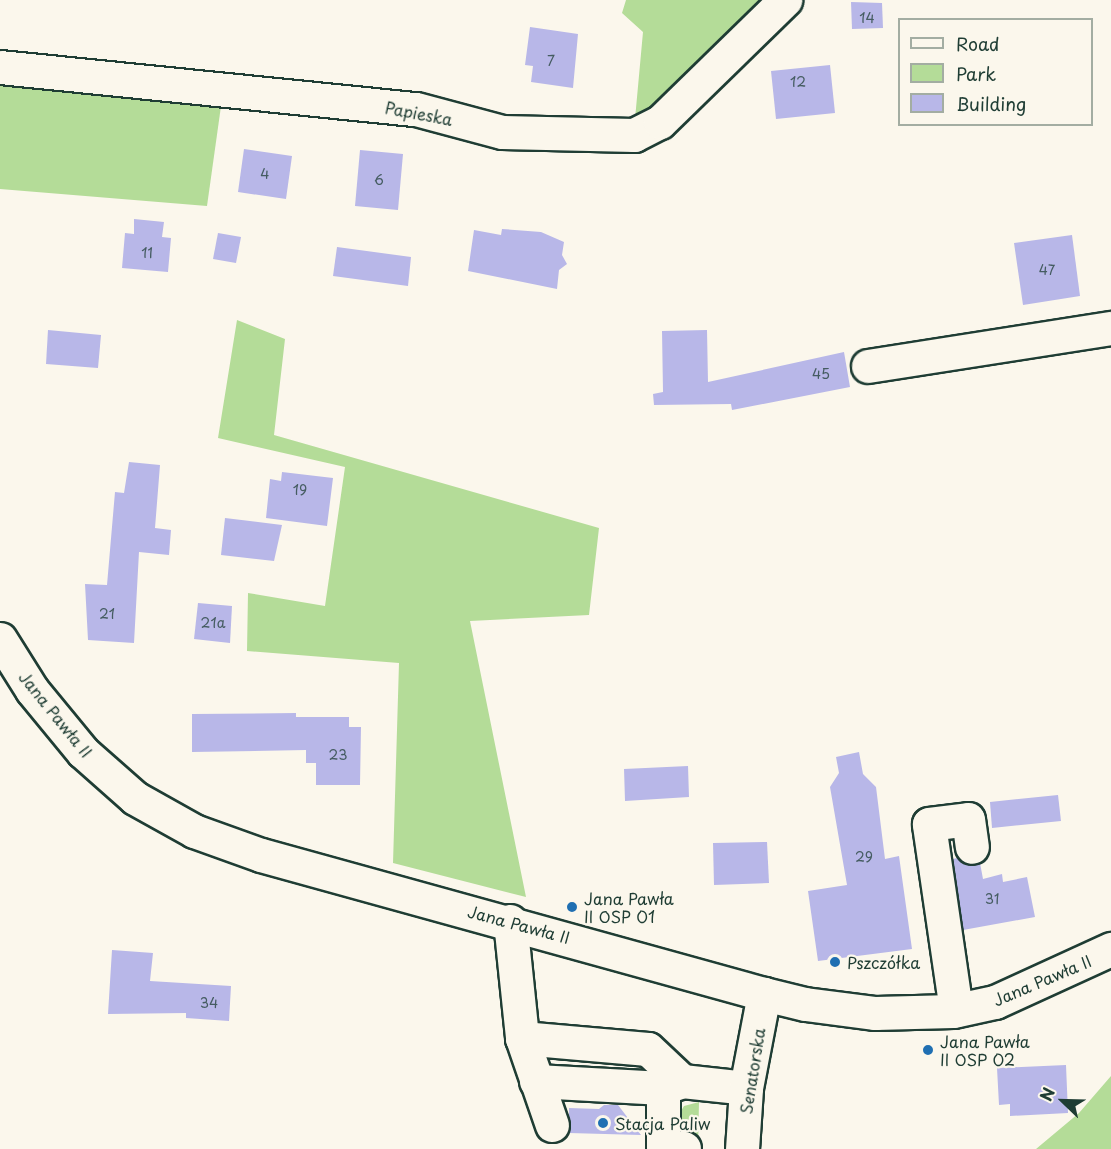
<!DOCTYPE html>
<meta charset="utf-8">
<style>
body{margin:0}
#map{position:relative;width:1111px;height:1149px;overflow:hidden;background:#fbf7ec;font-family:"Playpen Sans",sans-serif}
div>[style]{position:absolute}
.green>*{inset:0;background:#b4dc98}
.building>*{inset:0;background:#b8b7e8}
.roads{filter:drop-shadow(2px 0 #1f3d34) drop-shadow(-2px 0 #1f3d34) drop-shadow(0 2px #1f3d34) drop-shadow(0 -2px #1f3d34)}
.minor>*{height:33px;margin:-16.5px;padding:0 16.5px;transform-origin:16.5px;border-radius:16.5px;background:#fbf7ec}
.dots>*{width:16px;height:16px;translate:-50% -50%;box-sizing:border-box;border:3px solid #fbf7ec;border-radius:50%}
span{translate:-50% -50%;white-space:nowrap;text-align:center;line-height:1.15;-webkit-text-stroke:4.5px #fbf7ec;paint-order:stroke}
.number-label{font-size:14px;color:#455c61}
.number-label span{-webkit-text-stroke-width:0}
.street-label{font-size:16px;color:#1f3d34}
.poi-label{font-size:16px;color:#1f3d34}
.left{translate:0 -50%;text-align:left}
.legend{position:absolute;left:898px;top:18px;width:195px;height:108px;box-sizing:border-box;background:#fbf7ec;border:2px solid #a3ada2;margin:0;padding:8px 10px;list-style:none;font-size:18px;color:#1f3d34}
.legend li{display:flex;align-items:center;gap:12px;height:30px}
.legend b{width:30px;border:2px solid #a3ada2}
.north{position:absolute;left:1033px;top:1071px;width:60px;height:60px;-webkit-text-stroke:4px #fbf7ec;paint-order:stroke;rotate:293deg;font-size:16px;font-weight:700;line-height:24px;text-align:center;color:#1f3d34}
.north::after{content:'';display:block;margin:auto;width:21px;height:27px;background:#1f3d34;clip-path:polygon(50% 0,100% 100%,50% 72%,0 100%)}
</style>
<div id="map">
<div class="green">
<i style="clip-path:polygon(626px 0,773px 0,660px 110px,635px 119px,643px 32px,622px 13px)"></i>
<i style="clip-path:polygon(0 83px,222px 99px,207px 206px,0 189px)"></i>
<i style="clip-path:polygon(237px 320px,285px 339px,274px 435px,599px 528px,589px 615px,470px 621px,526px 897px,393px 863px,399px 663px,247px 651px,248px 593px,325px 606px,345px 467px,218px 438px)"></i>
<i style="clip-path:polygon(1111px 1076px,1111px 1149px,1036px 1149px,1079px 1113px)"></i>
<i style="clip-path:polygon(699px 1102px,698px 1149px,692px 1149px,693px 1130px,673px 1125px,684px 1106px)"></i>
</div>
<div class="building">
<i style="clip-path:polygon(851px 2px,882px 3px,883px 28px,852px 29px)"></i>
<i style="clip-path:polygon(530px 27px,578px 34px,573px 88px,531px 82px,533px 66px,525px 65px)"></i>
<i style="clip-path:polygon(830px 65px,835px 113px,776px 119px,771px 71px)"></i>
<i style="clip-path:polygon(244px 149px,292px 156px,286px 199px,238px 192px)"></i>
<i style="clip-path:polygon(360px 150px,403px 154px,398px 210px,355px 206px)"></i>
<i style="clip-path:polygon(134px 219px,164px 222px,162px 237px,171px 238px,168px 272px,122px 268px,125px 233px,134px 234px)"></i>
<i style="clip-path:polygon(502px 229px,541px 232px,564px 242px,562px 255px,567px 264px,559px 270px,557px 289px,468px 271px,474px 230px,501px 235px)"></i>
<i style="clip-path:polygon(218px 233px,241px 237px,236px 263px,213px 259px)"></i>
<i style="clip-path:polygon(1072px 235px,1080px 296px,1023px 305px,1014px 243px)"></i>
<i style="clip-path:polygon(337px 247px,411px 257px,408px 286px,333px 276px)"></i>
<i style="clip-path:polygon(48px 330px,101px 335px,98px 368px,46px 364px)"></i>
<i style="clip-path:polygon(707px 330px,708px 382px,844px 352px,850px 387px,732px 410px,731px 404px,654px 405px,653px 394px,663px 392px,662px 331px)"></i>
<i style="clip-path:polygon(129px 462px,160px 465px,155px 528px,171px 530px,169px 555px,139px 552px,134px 643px,88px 640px,85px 584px,107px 585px,115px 492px,124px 493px)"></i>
<i style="clip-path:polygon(282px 472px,333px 478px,327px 526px,266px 518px,270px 479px,281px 481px)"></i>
<i style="clip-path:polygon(225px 518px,282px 525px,274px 561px,221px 555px)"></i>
<i style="clip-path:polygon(198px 603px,232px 606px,230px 643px,194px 639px)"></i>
<i style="clip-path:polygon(296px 713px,296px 717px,349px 717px,349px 727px,361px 727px,360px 785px,316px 785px,316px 763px,306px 763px,306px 750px,192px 752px,192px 714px)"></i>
<i style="clip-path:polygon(859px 752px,863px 774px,876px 787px,885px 859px,899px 856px,912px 949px,818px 961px,808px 891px,847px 885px,830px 787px,839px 773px,836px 757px)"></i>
<i style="clip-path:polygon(688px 766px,689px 797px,625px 801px,624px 769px)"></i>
<i style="clip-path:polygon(1058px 795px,1061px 821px,992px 828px,990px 802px)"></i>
<i style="clip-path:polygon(767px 842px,769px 883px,714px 885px,713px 843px)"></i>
<i style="clip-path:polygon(957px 858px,966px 865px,980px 863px,983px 879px,1002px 874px,1003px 882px,1027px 877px,1035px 917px,963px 930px,953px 859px)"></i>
<i style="clip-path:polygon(112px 950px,153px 953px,150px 981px,231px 986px,229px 1021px,186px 1018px,186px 1013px,108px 1014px)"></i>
<i style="clip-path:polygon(1066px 1065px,1068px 1113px,1010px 1116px,1010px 1104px,999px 1105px,997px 1068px)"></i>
<i style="clip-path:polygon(604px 1105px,618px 1105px,641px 1135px,569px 1133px,569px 1108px,599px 1109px)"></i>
</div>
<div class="roads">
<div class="minor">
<i style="left:0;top:67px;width:418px;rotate:5.8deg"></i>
<i style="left:416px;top:109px;width:89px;rotate:15deg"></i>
<i style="left:502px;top:132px;width:132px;rotate:1.3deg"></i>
<i style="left:634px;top:135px;width:29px;rotate:-27deg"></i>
<i style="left:660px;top:122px;width:175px;rotate:-44.3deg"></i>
<i style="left:868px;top:366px;width:246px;rotate:-8.9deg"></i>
<i style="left:0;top:639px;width:60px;rotate:57.9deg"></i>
<i style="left:32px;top:690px;width:80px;rotate:50.6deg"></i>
<i style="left:83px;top:752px;width:69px;rotate:41.5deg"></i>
<i style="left:135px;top:798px;width:68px;rotate:29.2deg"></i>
<i style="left:194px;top:831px;width:71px;rotate:19.7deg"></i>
<i style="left:261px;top:855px;width:522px;rotate:15.45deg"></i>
<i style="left:764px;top:994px;width:42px;rotate:13.7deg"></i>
<i style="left:805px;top:1004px;width:71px;rotate:7.3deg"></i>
<i style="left:875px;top:1013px;width:78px;rotate:-1.5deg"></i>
<i style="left:953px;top:1011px;width:43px;rotate:-12.1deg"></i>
<i style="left:995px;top:1002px;width:128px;rotate:-24.6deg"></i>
<i style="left:510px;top:921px;width:118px;rotate:84.1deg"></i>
<i style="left:522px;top:1038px;width:92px;rotate:71deg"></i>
<i style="left:956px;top:1010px;width:188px;rotate:-98.3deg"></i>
<i style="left:929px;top:824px;width:39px;rotate:-7deg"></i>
<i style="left:968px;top:819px;width:28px;rotate:82deg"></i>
<i style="left:522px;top:1038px;width:126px;rotate:5deg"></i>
<i style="left:648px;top:1049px;width:47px;rotate:43.3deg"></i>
<i style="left:682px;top:1081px;width:64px;rotate:6.2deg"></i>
<i style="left:536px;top:1081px;width:127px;rotate:3.2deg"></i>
<i style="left:663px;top:1088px;width:20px;rotate:-20deg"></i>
<i style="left:663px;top:1088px;width:59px;rotate:90deg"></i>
<i style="left:663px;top:1147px;width:21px;rotate:3deg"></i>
<i style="left:742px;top:1149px;width:61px;rotate:-86.2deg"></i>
<i style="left:746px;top:1088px;width:96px;rotate:-79.2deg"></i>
</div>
</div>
<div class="dots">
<i style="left:572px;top:907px;background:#1f6fb2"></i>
<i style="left:835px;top:962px;background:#1f6fb2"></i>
<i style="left:928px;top:1050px;background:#1f6fb2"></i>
<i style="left:603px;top:1123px;background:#1f6fb2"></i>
</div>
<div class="number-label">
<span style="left:867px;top:18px">14</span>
<span style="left:551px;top:61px">7</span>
<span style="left:798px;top:82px">12</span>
<span style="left:265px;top:174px">4</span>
<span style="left:379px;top:180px">6</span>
<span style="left:147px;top:253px">11</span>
<span style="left:1047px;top:270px">47</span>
<span style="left:821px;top:374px">45</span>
<span style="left:300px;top:490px">19</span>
<span style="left:107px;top:614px">21</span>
<span style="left:213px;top:623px">21a</span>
<span style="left:338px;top:755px">23</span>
<span style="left:864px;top:857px">29</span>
<span style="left:992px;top:899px">31</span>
<span style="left:209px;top:1003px">34</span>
</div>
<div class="street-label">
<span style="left:419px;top:113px;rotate:11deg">Papieska</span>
<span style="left:56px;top:714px;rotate:51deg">Jana Pawła II</span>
<span style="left:519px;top:924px;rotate:15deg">Jana Pawła II</span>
<span style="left:1042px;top:980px;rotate:-23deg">Jana Pawła II</span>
<span style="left:752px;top:1071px;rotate:-81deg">Senatorska</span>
</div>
<div class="poi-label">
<span class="left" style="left:584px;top:907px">Jana Pawła<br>II OSP 01</span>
<span class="left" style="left:847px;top:962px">Pszczółka</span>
<span class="left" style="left:940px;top:1050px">Jana Pawła<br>II OSP 02</span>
<span class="left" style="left:615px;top:1123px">Stacja Paliw</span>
</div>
<ul class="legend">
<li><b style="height:8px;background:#fbf7ec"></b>Road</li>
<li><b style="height:16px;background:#b4dc98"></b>Park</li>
<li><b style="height:16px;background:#b8b7e8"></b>Building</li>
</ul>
<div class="north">N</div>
</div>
